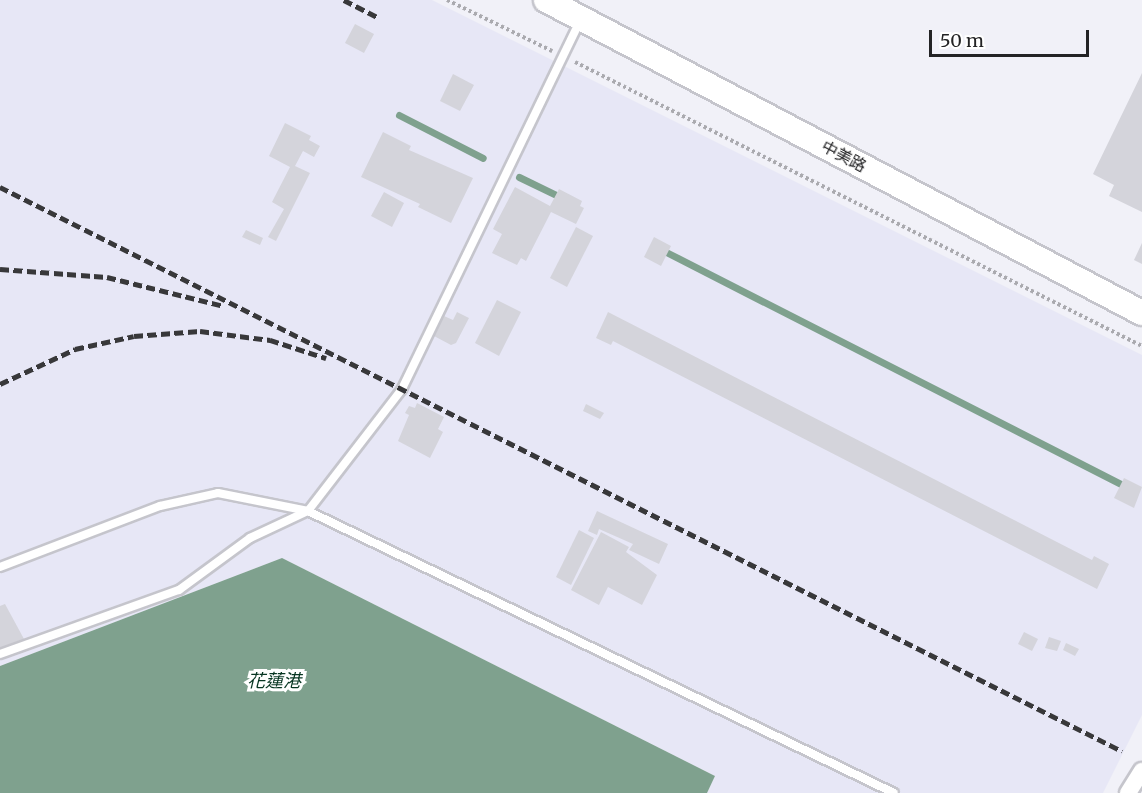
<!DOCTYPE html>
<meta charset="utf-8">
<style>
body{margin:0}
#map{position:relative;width:1142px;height:793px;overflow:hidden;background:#f1f1f8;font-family:Merriweather,"Noto Sans TC",serif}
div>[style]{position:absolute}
.built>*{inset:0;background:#e7e7f6}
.water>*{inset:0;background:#7fa18e}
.stream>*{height:7px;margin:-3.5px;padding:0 3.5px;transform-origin:3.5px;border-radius:3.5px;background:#7fa18e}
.building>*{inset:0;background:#d4d4db}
.path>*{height:4px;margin-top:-2px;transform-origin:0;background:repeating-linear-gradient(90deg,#aaaaaf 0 3px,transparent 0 6px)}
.roads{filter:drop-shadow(2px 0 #c5c5cc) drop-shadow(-2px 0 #c5c5cc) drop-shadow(0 2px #c5c5cc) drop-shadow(0 -2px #c5c5cc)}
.lane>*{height:8px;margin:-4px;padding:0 4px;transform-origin:4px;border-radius:4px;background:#fff}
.street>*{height:16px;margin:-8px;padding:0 8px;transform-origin:8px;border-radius:8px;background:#fff}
.secondary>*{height:24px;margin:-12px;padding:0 12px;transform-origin:12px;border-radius:12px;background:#fff}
.rail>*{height:4.5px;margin-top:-2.25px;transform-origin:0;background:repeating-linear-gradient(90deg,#38383a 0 9px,transparent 0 13.5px)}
span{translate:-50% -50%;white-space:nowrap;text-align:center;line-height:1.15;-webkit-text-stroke:6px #fff;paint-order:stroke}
.street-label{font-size:16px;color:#232325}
.water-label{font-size:18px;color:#063521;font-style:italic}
.scale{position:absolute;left:929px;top:30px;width:160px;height:27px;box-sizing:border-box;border:3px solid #232325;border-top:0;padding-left:8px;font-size:18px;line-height:21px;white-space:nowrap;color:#232325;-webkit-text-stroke:4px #fff;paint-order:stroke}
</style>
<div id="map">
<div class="built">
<i style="clip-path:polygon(0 0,432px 0,1142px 355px,1142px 715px,1103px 793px,707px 793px,715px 776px,282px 558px,0 666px)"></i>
</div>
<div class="water">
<i style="clip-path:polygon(282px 558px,715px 776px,707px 793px,0 793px,0 666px)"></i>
</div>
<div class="stream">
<i style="left:399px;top:115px;width:94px;rotate:27.1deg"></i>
<i style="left:519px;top:177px;width:41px;rotate:25.9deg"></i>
<i style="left:668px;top:253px;width:508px;rotate:27.02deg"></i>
</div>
<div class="building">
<i style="clip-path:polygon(355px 24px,374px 34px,364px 53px,345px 43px)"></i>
<i style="clip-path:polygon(1142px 73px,1142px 212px,1109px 196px,1114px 185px,1093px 174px)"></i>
<i style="clip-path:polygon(453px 74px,474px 85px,460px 111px,440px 101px)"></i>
<i style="clip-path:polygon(285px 123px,311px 136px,309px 140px,320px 146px,314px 157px,303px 151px,295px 166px,310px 173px,276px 241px,268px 237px,284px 209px,272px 202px,290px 167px,269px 156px)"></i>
<i style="clip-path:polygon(383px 132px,411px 146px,409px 150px,473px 178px,451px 223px,418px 207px,420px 204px,361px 177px)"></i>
<i style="clip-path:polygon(515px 187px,550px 206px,559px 189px,582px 201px,580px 206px,584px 208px,576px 224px,551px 212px,526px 261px,521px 258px,517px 265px,492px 253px,502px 234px,493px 229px)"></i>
<i style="clip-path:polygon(384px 192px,404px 203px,392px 227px,371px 216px)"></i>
<i style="clip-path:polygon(576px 227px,593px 236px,567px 287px,550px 278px)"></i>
<i style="clip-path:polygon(246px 230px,263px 238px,260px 245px,242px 237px)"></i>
<i style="clip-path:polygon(654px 237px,671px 246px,661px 266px,644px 257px)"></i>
<i style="clip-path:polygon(1142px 243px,1142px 264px,1134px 260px)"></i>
<i style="clip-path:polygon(497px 300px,521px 312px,499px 356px,475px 343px)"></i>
<i style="clip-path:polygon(457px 312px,469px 318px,456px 343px,451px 345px,434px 336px,444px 316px,453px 320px)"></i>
<i style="clip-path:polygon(608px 312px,1092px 560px,1094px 556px,1109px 564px,1097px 589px,613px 341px,611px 345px,596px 338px)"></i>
<i style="clip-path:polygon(417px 403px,444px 417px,438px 429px,443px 432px,430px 458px,398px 441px,409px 415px,405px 413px,409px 406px,415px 408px)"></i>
<i style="clip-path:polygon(586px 404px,604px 413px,600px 419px,583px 411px)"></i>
<i style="clip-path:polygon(1124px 478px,1142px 487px,1134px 508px,1114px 498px)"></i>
<i style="clip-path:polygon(597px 511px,668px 544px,659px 564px,629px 550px,633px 544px,599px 529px,597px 535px,588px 531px)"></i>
<i style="clip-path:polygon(579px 530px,594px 538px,571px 585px,556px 577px)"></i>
<i style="clip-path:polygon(601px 532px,629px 547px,626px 552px,657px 575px,642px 605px,608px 587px,599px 605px,571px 590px)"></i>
<i style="clip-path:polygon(5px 604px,24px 639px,0 648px,0 606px)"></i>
<i style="clip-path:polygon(1024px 632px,1038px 639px,1032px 651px,1018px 644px)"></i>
<i style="clip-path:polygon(1049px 637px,1061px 641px,1057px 651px,1045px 648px)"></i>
<i style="clip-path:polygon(1066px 643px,1079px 649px,1075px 656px,1063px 650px)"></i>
</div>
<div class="path">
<i style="left:447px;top:0;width:117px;rotate:25.9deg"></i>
<i style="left:575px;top:62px;width:634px;rotate:26.61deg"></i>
</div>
<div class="roads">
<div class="lane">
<i style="left:0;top:567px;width:171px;rotate:-20.9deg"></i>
<i style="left:160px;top:506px;width:59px;rotate:-12.6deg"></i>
<i style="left:218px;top:493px;width:92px;rotate:11.3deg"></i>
<i style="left:308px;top:511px;width:650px;rotate:25.7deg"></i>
<i style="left:0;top:654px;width:190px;rotate:-19.7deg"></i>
<i style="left:179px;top:590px;width:88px;rotate:-36.2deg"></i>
<i style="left:250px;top:538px;width:64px;rotate:-25deg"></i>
<i style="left:308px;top:511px;width:154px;rotate:-52.4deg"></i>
<i style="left:402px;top:389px;width:409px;rotate:-64.2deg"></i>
</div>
<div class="street">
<i style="left:1128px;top:793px;width:26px;rotate:-58deg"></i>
</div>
<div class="secondary">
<i style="left:546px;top:0;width:673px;rotate:27.71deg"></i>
</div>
</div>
<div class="rail">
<i style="left:344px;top:0;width:38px;rotate:27deg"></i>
<i style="left:0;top:187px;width:1256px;rotate:26.69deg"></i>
<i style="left:0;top:269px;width:107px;rotate:4.3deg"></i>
<i style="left:107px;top:277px;width:121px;rotate:13.9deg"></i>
<i style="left:0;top:384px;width:83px;rotate:-25deg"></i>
<i style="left:75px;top:349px;width:60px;rotate:-12.4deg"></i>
<i style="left:134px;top:336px;width:66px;rotate:-4.3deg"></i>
<i style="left:200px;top:331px;width:71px;rotate:7.3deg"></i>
<i style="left:270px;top:340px;width:59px;rotate:17.8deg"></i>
</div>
<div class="street-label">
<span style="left:844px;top:156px;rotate:28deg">中美路</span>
</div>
<div class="water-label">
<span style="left:274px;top:681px">花蓮港</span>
</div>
<div class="scale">50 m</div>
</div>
